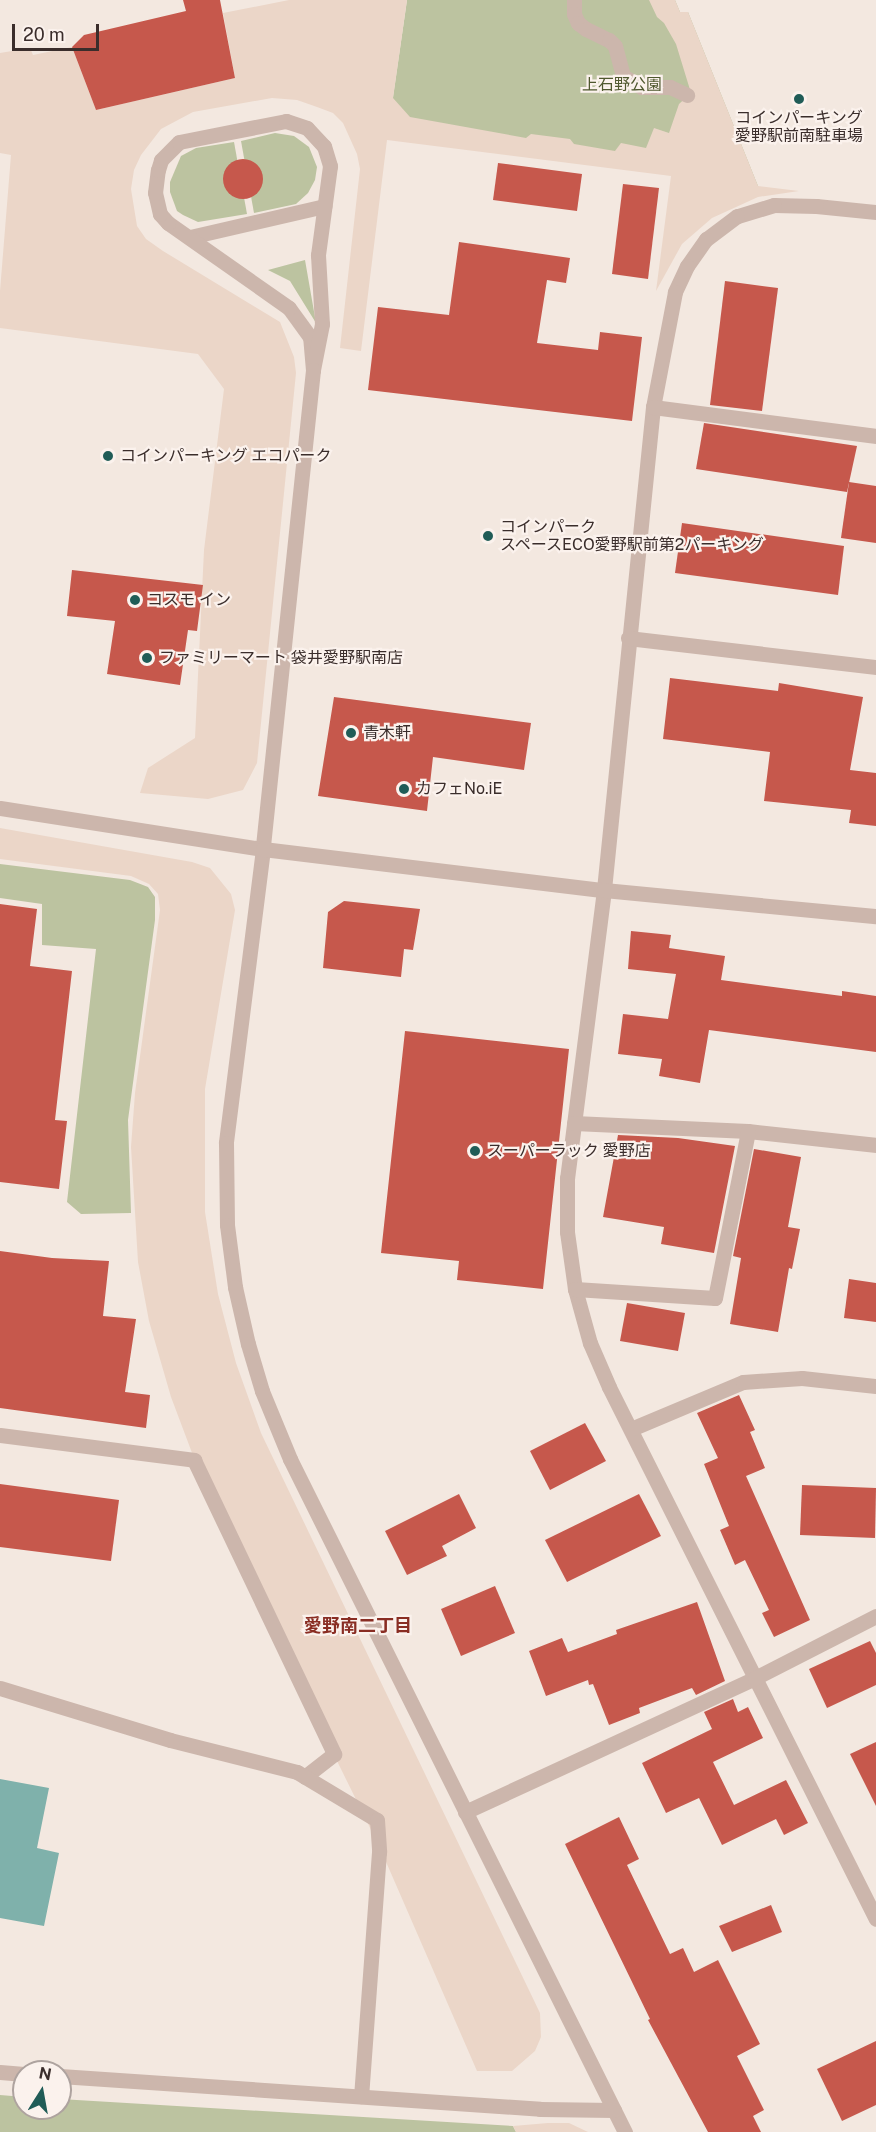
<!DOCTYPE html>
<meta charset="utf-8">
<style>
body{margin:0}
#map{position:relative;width:876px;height:2132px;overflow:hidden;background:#f3e8e0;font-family:"Public Sans","Noto Sans JP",sans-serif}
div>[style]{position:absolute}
.green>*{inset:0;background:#bcc3a0}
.plaza>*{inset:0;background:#ebd6c8}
.water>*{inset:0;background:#7fb1ab}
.building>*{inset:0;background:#c6584c}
.round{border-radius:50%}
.minor>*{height:15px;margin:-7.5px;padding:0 7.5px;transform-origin:7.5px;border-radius:7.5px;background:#ccb6ac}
.dots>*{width:16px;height:16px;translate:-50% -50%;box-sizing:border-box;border:3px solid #fbf2ed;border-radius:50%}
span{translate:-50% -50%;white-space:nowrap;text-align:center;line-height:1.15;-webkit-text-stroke:4.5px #fbf2ed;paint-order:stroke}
.park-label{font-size:16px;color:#4f582e}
.poi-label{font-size:16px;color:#3a2d2b}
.left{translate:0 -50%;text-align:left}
.neighbourhood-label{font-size:18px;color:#892d23;font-weight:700}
.north{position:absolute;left:12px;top:2060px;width:60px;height:60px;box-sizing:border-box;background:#fbf2ed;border:2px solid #aea39f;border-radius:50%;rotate:11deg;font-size:16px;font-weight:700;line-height:24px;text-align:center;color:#3a2d2b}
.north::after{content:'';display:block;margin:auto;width:21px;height:27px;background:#205c57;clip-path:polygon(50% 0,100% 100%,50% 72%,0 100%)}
.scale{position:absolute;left:12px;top:24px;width:87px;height:27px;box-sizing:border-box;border:3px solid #3a2d2b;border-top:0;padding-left:8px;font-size:18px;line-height:21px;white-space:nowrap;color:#3a2d2b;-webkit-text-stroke:4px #fbf2ed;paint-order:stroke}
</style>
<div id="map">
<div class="green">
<i style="clip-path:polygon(407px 0,675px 0,680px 12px,688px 12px,758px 186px,387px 139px)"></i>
<i style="clip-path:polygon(275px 133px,294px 136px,309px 147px,317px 167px,315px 180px,308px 193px,296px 204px,254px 213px,241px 141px)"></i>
<i style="clip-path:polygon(234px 142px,247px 214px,198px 222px,183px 215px,177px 211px,170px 192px,170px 182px,181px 156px,196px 148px)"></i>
<i style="clip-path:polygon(305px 260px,316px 323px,290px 281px,268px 270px)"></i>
<i style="clip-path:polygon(0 864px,130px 880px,148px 887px,155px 897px,155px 920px,128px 1120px,131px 1213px,81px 1214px,67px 1202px,96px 949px,42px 945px,42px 904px,0 898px)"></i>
<i style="clip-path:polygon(0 2095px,24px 2097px,24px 2108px,60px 2108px,60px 2099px,513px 2126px,516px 2132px,0 2132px)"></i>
</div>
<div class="plaza">
<i style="clip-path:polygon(289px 0,407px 0,393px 98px,410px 117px,526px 138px,531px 134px,570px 139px,574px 144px,615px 151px,621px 143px,646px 148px,654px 128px,669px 133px,679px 104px,691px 93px,676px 44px,664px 23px,657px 17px,649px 0,675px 0,680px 12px,688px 12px,758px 186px,799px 191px,758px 197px,712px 218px,682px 244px,656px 291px,671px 176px,387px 140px,361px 351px,340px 348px,360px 169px,357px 154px,343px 123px,333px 113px,317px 107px,297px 100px,272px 98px,193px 112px,161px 129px,141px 155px,134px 170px,131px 189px,137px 226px,146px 239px,163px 251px,280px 322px,294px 357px,296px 373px,257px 763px,243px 790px,208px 799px,140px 793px,148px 768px,195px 738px,204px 550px,224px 389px,198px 354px,0 328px,0 291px,11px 155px,0 153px,0 53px,30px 48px,33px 55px,72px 47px,96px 110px,235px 78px,223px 13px)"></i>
<i style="clip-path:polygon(0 828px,192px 862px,210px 868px,231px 894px,235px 910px,205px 1089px,205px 1212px,218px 1294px,236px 1363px,261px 1433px,540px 2013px,541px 2037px,535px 2051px,512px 2071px,477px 2071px,380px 1848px,215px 1514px,171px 1397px,149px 1321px,138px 1262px,131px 1147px,135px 1093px,160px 910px,158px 894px,149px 884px,131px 876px,0 859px)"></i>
<i style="clip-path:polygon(548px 2123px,569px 2123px,588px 2132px,516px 2132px,513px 2126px)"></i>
</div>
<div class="water">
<i style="clip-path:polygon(0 1779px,49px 1788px,37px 1848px,59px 1853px,44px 1926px,0 1918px)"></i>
</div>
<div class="building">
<i style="clip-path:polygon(183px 0,220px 0,235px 78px,96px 110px,72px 47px,84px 35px,186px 11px)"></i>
<i class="round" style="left:223px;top:159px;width:40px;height:40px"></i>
<i style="clip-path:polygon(498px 163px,582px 174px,577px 211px,493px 200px)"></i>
<i style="clip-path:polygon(623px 184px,659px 188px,648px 279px,612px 274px)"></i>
<i style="clip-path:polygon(459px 242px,570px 258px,566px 283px,547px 280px,537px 343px,598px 350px,600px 332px,642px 337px,632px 421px,368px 390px,378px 307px,449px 315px)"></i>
<i style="clip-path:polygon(725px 281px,778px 288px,762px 411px,710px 405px)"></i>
<i style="clip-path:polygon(704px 423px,857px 446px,847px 492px,696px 469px)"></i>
<i style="clip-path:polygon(849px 482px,876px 486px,876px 543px,841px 538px)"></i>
<i style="clip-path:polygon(682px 523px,844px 546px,838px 595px,675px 573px)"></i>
<i style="clip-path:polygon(72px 570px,203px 585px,197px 631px,188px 630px,180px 685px,107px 674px,115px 621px,67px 616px)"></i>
<i style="clip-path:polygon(670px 678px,778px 691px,779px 683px,863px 697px,850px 770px,876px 773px,876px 826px,849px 823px,851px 810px,764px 801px,770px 752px,663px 739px)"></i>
<i style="clip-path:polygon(334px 697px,531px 723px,524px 770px,433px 757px,427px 811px,318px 796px)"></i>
<i style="clip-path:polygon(344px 901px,420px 909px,413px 950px,404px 949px,401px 977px,323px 968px,328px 912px)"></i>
<i style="clip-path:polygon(0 904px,37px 909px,30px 966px,72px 971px,55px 1120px,67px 1121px,59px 1189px,0 1182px)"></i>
<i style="clip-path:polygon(631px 931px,671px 935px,669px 948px,725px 956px,721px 980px,842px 996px,842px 991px,876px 996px,876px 1052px,709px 1030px,700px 1083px,659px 1076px,662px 1059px,618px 1054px,623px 1014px,668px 1019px,676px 974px,628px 969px)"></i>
<i style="clip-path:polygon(405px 1031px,569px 1049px,543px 1289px,457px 1280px,459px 1261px,381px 1253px)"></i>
<i style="clip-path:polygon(618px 1135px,678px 1138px,735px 1146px,714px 1253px,661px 1244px,664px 1227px,603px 1217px)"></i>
<i style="clip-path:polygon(754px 1149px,801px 1157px,788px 1227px,800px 1229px,792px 1269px,789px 1268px,778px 1332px,730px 1324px,741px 1258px,733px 1256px)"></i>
<i style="clip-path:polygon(0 1251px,52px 1258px,109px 1261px,103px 1316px,136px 1319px,125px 1392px,150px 1395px,146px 1428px,0 1408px)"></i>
<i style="clip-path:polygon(849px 1279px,876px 1283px,876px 1322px,844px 1318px)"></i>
<i style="clip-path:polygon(627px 1303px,685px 1313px,678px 1351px,620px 1341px)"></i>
<i style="clip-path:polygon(739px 1395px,755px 1430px,750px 1432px,765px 1468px,746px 1476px,810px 1620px,774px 1637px,762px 1613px,769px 1610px,745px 1560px,735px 1565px,720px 1530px,729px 1526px,704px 1464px,718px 1458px,697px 1413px)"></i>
<i style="clip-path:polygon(585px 1423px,606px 1461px,550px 1490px,530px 1451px)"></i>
<i style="clip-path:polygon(0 1484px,119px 1500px,111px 1561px,0 1547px)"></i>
<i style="clip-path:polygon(802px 1485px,876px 1488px,875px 1538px,800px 1535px)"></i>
<i style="clip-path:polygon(459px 1494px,476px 1528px,442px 1546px,447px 1556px,407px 1575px,385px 1531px)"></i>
<i style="clip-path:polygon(639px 1494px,661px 1536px,567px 1582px,545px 1540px)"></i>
<i style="clip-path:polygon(495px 1586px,515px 1633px,461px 1656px,441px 1609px)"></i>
<i style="clip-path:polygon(697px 1602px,725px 1681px,696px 1695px,692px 1688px,639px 1708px,640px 1713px,609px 1725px,593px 1684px,589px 1685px,588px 1680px,546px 1696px,529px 1651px,562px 1638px,568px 1652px,617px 1634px,616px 1630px)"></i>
<i style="clip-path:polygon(870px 1641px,876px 1653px,876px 1685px,827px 1708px,809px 1669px)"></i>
<i style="clip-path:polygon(733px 1699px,738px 1712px,748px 1707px,763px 1738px,713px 1762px,734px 1805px,786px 1780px,808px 1823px,784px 1835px,776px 1819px,722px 1845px,699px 1798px,666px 1813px,642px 1763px,712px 1729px,704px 1712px)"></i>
<i style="clip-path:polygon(876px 1742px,876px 1806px,850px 1754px)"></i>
<i style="clip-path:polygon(619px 1817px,639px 1859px,627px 1865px,670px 1954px,683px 1948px,694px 1972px,718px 1960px,760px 2044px,737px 2056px,764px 2110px,753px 2116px,761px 2132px,708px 2132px,648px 2020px,650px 2019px,565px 1844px)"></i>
<i style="clip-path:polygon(771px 1905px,782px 1932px,732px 1952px,719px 1926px)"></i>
<i style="clip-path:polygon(876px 2041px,876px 2105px,842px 2121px,817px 2069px)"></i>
</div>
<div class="minor">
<i style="left:574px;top:0;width:14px;rotate:90deg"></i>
<i style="left:574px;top:14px;width:10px;rotate:66deg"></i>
<i style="left:578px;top:23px;width:10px;rotate:37deg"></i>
<i style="left:586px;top:29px;width:25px;rotate:26deg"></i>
<i style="left:609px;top:40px;width:8px;rotate:45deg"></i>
<i style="left:615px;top:46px;width:31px;rotate:75deg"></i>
<i style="left:623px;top:76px;width:21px;rotate:31deg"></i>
<i style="left:641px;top:87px;width:29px"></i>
<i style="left:670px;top:87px;width:19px;rotate:25deg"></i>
<i style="left:876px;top:212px;width:60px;rotate:-174.3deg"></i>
<i style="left:816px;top:206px;width:42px;rotate:-178.6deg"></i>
<i style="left:774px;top:205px;width:39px;rotate:163deg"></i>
<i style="left:737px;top:216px;width:39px;rotate:143deg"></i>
<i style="left:706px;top:239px;width:33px;rotate:125deg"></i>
<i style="left:687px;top:266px;width:29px;rotate:115deg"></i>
<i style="left:675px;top:292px;width:117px;rotate:100.8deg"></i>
<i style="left:653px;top:407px;width:485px;rotate:95.8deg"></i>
<i style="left:604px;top:890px;width:290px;rotate:97.3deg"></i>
<i style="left:567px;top:1178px;width:54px;rotate:90deg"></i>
<i style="left:567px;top:1232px;width:58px;rotate:82deg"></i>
<i style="left:575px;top:1289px;width:56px;rotate:74.5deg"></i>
<i style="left:590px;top:1343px;width:48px;rotate:66.6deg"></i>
<i style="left:609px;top:1387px;width:595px;rotate:63.35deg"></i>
<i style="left:190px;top:237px;width:138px;rotate:-13deg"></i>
<i style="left:313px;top:370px;width:33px;rotate:-95deg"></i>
<i style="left:310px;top:337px;width:36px;rotate:-126deg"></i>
<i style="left:289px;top:308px;width:148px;rotate:-144.9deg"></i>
<i style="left:168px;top:223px;width:12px;rotate:-132deg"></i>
<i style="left:160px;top:214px;width:22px;rotate:-103deg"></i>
<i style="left:155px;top:193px;width:23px;rotate:-83deg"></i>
<i style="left:158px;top:170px;width:10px;rotate:-73deg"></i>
<i style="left:161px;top:160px;width:25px;rotate:-45deg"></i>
<i style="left:179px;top:142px;width:109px;rotate:-11.1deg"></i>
<i style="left:286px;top:121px;width:22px;rotate:18deg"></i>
<i style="left:307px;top:128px;width:25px;rotate:47deg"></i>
<i style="left:324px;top:146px;width:21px;rotate:73deg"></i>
<i style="left:330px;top:166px;width:90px;rotate:97.7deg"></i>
<i style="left:318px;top:255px;width:69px;rotate:86.7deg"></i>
<i style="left:322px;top:324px;width:47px;rotate:101.1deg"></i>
<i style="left:313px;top:370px;width:482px;rotate:96deg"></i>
<i style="left:263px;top:849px;width:296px;rotate:97.2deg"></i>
<i style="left:226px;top:1143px;width:82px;rotate:89.3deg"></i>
<i style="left:227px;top:1225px;width:63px;rotate:82.6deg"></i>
<i style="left:235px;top:1287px;width:58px;rotate:77.2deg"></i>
<i style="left:248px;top:1344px;width:49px;rotate:73.4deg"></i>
<i style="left:262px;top:1391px;width:74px;rotate:67.6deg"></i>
<i style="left:290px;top:1459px;width:752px;rotate:63.54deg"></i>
<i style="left:653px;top:407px;width:225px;rotate:7.4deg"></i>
<i style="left:628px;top:638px;width:250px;rotate:6.7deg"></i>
<i style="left:0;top:808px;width:266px;rotate:8.9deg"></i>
<i style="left:263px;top:849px;width:343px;rotate:6.9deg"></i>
<i style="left:604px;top:890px;width:273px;rotate:5.5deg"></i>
<i style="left:574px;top:1123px;width:174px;rotate:2.6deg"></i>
<i style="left:748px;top:1131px;width:129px;rotate:6.2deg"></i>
<i style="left:575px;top:1289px;width:140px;rotate:3.7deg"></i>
<i style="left:715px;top:1298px;width:170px;rotate:-78.8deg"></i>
<i style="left:631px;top:1429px;width:121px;rotate:-22.8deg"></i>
<i style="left:743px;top:1382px;width:59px;rotate:-3.9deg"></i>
<i style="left:802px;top:1378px;width:74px;rotate:6.2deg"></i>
<i style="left:0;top:1435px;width:196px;rotate:7.3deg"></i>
<i style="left:194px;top:1460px;width:326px;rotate:64.5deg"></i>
<i style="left:334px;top:1754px;width:37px;rotate:142deg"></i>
<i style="left:0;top:1688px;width:178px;rotate:17deg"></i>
<i style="left:170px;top:1740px;width:131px;rotate:14.1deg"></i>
<i style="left:297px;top:1772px;width:93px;rotate:31deg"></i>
<i style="left:377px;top:1820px;width:32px;rotate:86deg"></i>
<i style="left:379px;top:1852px;width:245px;rotate:94.2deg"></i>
<i style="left:465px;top:1812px;width:319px;rotate:-24.8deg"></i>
<i style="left:755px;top:1678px;width:136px;rotate:-27.1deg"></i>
<i style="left:0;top:2072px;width:24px;rotate:5deg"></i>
<i style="left:60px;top:2076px;width:481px;rotate:3.9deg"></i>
<i style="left:540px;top:2109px;width:74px;rotate:0.8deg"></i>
</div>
<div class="dots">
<i style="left:799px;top:99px;background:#205c57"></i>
<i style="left:108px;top:456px;background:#205c57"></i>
<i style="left:488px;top:536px;background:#205c57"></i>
<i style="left:135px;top:600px;background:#205c57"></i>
<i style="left:147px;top:658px;background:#205c57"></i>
<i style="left:351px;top:733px;background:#205c57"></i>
<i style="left:404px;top:789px;background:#205c57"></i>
<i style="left:475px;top:1151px;background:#205c57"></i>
</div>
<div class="park-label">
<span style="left:622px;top:85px">上石野公園</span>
</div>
<div class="poi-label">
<span style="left:799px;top:127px">コインパーキング<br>愛野駅前南駐車場</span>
<span class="left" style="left:120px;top:456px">コインパーキング エコパーク</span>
<span class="left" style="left:500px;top:536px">コインパーク<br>スペースECO愛野駅前第2パーキング</span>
<span class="left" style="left:147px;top:600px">コスモ イン</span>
<span class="left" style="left:159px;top:658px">ファミリーマート 袋井愛野駅南店</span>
<span class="left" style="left:363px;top:733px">青木軒</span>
<span class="left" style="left:416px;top:789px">カフェNo.iE</span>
<span class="left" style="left:487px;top:1151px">スーパーラック 愛野店</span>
</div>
<div class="neighbourhood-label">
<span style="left:358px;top:1626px">愛野南二丁目</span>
</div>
<div class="north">N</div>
<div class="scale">20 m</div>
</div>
